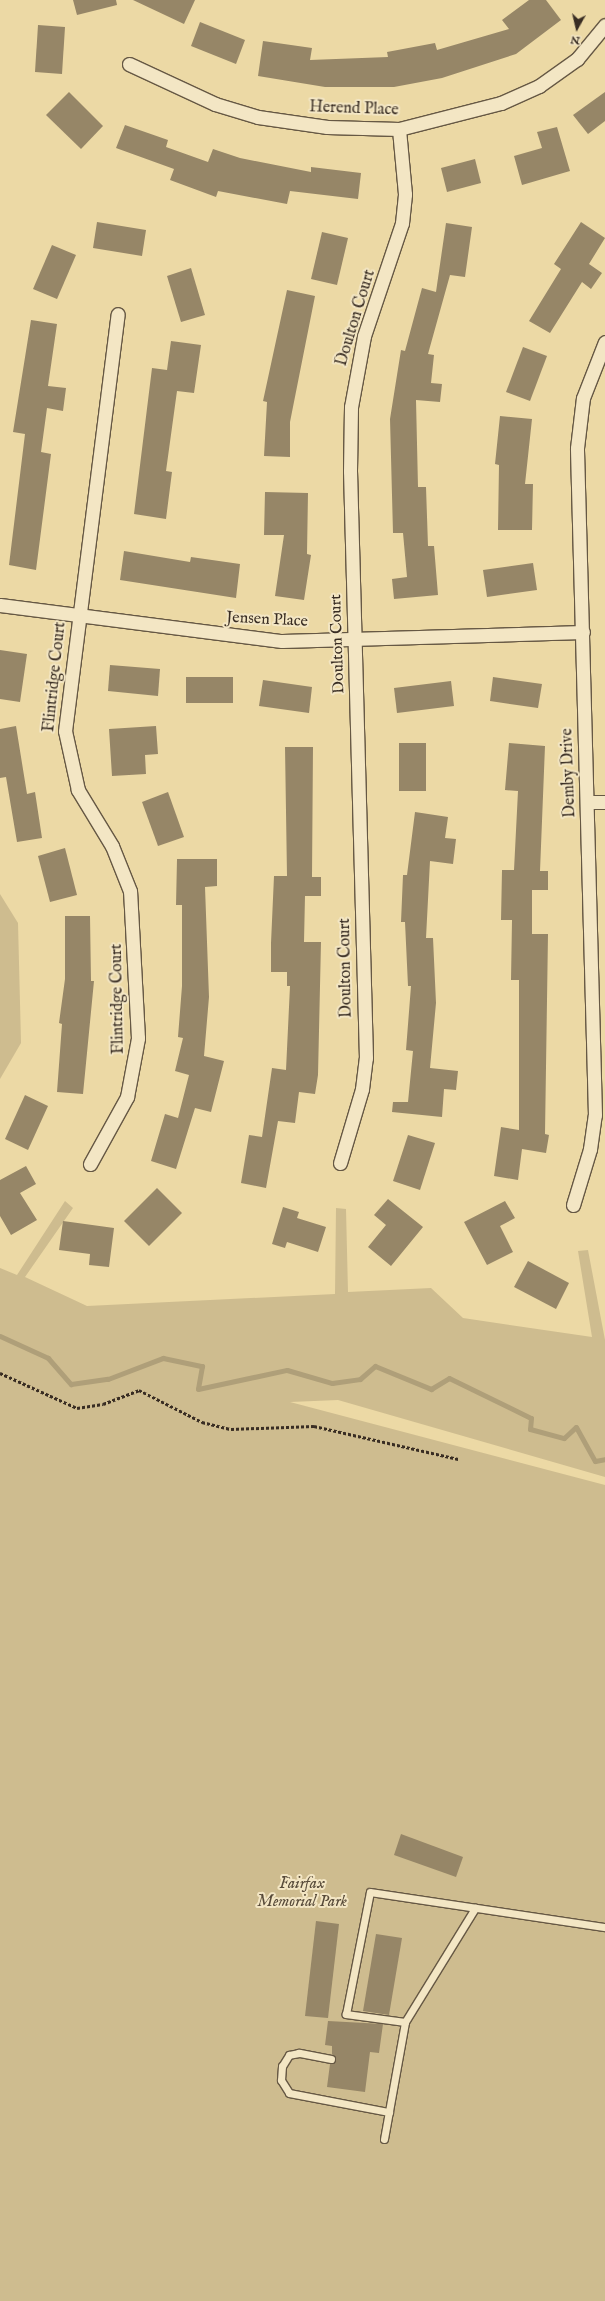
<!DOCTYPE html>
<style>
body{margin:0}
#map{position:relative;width:605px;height:2301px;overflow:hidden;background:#ecd9a5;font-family:"IM FELL English",serif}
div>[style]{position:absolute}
.green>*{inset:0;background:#cebc8f}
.stream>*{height:5px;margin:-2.5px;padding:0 2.5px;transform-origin:2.5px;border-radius:2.5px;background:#af9f79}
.building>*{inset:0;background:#968667}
.path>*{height:2.5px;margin-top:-1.25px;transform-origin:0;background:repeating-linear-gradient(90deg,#392d23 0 3px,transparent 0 5px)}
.roads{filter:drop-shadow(1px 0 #665844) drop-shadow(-1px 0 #665844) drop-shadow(0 1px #665844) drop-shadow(0 -1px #665844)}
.lane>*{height:7px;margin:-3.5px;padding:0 3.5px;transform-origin:3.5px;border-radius:3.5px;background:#f3e6c4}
.street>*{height:13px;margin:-6.5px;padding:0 6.5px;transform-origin:6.5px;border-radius:6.5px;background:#f3e6c4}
span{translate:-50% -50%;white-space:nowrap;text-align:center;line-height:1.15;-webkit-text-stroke:4px #f3e6c4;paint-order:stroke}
.street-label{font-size:16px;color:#392d23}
.park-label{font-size:16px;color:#574a39;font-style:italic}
.north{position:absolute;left:557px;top:8px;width:40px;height:40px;-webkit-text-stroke:3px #f3e6c4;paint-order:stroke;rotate:188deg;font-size:11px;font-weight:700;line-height:16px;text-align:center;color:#392d23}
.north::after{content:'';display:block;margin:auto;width:14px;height:18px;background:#392d23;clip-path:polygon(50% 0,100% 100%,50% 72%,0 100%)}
</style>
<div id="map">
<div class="green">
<i style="clip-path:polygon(0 894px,18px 923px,21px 1043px,0 1079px)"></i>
<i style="clip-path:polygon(65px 1201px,73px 1208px,25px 1277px,87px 1306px,335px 1294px,336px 1208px,346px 1209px,348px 1292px,431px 1288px,463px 1318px,592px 1337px,578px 1251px,588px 1250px,605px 1340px,605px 1477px,338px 1400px,290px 1402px,605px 1485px,605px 2301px,0 2301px,0 1268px,17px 1275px)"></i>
</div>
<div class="stream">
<i style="left:0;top:1336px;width:53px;rotate:24.6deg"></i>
<i style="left:48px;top:1358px;width:35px;rotate:49deg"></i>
<i style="left:71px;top:1384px;width:37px;rotate:-8deg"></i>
<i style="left:108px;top:1379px;width:59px;rotate:-20.9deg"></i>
<i style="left:163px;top:1358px;width:40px;rotate:12deg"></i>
<i style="left:202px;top:1366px;width:23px;rotate:100deg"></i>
<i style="left:198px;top:1389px;width:91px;rotate:-12.1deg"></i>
<i style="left:287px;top:1370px;width:47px;rotate:16.1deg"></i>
<i style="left:332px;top:1383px;width:28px;rotate:-8deg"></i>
<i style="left:360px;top:1379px;width:20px;rotate:-41deg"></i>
<i style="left:375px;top:1366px;width:61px;rotate:22.3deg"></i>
<i style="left:431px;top:1389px;width:21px;rotate:-31deg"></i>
<i style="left:449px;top:1378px;width:91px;rotate:26deg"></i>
<i style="left:531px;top:1418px;width:11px;rotate:95deg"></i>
<i style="left:530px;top:1429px;width:35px;rotate:15deg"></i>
<i style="left:564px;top:1438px;width:16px;rotate:-43deg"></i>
<i style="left:576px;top:1427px;width:39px;rotate:61deg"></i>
<i style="left:595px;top:1461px;width:10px;rotate:-11deg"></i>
</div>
<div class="building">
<i style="clip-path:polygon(73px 0,116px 0,117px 5px,77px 15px)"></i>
<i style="clip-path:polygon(133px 0,195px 0,184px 24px)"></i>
<i style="clip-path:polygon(529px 0,546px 0,561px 20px,516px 54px,442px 78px,394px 87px,325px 87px,258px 76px,263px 41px,312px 48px,310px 60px,388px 57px,387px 52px,435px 43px,437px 50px,509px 29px,502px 20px)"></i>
<i style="clip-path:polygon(200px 22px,245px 40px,236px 64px,191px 46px)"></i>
<i style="clip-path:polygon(38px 25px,65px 27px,62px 74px,35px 72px)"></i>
<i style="clip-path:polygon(69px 92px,103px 126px,81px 149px,46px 115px)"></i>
<i style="clip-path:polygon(605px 92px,605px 121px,588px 134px,573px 115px)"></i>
<i style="clip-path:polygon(125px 125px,168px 140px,166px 147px,208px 162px,213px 149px,240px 158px,311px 172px,311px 167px,361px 173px,358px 199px,290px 191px,287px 204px,218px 191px,216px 197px,170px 180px,174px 169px,116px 148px)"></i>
<i style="clip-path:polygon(557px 127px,570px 171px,522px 185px,514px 156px,542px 148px,537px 132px)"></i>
<i style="clip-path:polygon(475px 159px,481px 183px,447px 192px,441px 168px)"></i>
<i style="clip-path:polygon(97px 222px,146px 230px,142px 256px,93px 248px)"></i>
<i style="clip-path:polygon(581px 222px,605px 238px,589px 264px,602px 273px,591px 289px,582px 282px,550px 333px,529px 321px,561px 269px,554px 264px)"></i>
<i style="clip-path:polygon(446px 223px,472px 227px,465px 277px,450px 275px,428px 354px,434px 355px,431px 383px,442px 384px,440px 402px,416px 400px,418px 487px,426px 487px,428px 546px,434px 546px,438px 595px,394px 599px,392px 579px,407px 577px,403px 533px,393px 533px,390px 419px,401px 350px,405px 351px,422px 288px,436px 292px)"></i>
<i style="clip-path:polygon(322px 232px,348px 238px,337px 285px,311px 279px)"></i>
<i style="clip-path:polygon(52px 245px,76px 255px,57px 299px,33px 289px)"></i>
<i style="clip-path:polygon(191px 268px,205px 315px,181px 322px,167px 276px)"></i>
<i style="clip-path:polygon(287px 290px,315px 296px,290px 422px,290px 457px,264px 456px,267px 402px,263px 401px)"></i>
<i style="clip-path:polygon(31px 320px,57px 324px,48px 386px,66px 388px,63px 411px,47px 408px,41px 452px,51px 454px,36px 570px,9px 565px,25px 434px,13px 432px)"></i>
<i style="clip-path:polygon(171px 341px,201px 345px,194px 393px,177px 391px,166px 471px,172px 472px,166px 519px,134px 514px,152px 368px,167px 370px)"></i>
<i style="clip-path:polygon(523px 347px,547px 356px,530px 401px,506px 392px)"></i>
<i style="clip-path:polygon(500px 416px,532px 419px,525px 484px,533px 484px,532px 530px,498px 530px,499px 465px,495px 464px)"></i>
<i style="clip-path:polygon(265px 492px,308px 493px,307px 554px,311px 555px,304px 600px,275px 596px,284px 535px,264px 535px)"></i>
<i style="clip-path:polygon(124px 551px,190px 562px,191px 557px,240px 564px,236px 598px,120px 580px)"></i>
<i style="clip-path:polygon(533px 563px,537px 590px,487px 597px,483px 570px)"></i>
<i style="clip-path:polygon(0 650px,27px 654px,20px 702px,0 699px)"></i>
<i style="clip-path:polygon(110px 665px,160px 669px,158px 696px,108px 691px)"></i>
<i style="clip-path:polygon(186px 677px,233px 677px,233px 703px,186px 703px)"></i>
<i style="clip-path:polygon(493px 677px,542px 684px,538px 708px,490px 701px)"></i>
<i style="clip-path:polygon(263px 680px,312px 687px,309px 713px,259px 706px)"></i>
<i style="clip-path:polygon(451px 681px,454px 706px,397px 713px,394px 688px)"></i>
<i style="clip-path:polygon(16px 726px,27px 794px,35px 792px,42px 838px,17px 842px,6px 777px,0 778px,0 729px)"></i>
<i style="clip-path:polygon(156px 726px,158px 754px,145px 755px,146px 774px,112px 776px,109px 729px)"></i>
<i style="clip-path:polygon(399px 743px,426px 743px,426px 791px,399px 791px)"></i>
<i style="clip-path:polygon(509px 743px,545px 746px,540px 871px,548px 871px,548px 890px,532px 890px,532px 934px,548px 934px,545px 1134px,549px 1135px,546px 1153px,522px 1149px,518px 1180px,494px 1176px,501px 1127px,519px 1130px,519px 980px,511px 980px,512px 920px,501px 920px,502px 870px,514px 870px,518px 791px,505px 790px)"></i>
<i style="clip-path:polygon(285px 747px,313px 747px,312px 877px,321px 877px,321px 896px,305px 896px,304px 942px,321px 942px,318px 1075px,315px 1094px,299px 1092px,295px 1123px,278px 1121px,266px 1188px,241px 1183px,249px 1135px,262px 1137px,272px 1068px,286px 1070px,290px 986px,287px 986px,287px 972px,271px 972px,271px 943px,274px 876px,287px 876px)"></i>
<i style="clip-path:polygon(168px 792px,184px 837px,158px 846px,142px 802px)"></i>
<i style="clip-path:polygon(415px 812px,448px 817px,445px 838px,456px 839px,453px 864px,430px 861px,426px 938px,433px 938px,436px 1003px,430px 1068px,458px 1071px,456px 1090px,444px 1089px,442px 1117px,392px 1112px,393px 1102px,408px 1102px,413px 1051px,406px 1050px,411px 986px,408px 986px,405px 922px,401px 922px,403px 875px,407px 875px)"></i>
<i style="clip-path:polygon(65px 848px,77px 895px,50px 902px,38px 856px)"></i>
<i style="clip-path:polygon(177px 859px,217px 859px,217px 886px,205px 887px,209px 997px,204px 1056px,224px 1061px,211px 1112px,195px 1108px,176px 1169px,151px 1161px,165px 1114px,178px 1118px,189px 1075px,175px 1071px,183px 1038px,178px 1037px,182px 986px,182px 905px,176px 905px)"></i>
<i style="clip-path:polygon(65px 916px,90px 916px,91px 981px,94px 981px,83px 1094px,57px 1092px,62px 1024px,59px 1023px,65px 979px)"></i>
<i style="clip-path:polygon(25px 1095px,48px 1106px,28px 1150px,5px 1139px)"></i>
<i style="clip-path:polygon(408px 1135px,435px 1143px,420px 1190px,393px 1181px)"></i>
<i style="clip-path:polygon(26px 1166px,36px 1184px,20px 1193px,37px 1220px,11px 1235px,0 1216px,0 1180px)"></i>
<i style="clip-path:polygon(157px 1188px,182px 1213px,149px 1246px,124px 1221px)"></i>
<i style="clip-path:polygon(388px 1199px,423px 1227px,391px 1266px,368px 1247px,386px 1225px,374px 1215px)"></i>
<i style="clip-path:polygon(505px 1201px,515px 1218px,500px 1226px,513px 1252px,487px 1265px,464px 1222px)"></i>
<i style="clip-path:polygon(283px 1207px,299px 1212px,297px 1218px,326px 1227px,318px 1252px,287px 1242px,285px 1248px,272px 1244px)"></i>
<i style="clip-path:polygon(63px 1221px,114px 1228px,109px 1267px,89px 1265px,90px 1254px,59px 1250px)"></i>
<i style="clip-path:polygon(528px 1261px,569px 1283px,556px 1309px,514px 1287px)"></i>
<i style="clip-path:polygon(401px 1834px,463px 1857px,456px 1877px,394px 1855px)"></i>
<i style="clip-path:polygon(316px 1921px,339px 1924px,328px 2018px,305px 2016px)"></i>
<i style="clip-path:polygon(376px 1934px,402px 1938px,389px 2015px,363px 2011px)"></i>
<i style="clip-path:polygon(328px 2021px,383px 2024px,379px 2053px,370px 2052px,365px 2092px,327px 2087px,330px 2064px,336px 2060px,332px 2054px,332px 2046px,325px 2045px)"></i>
</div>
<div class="path">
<i style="left:0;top:1373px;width:85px;rotate:24.4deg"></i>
<i style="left:77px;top:1408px;width:26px;rotate:-9deg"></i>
<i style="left:103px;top:1404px;width:39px;rotate:-21deg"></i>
<i style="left:139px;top:1390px;width:71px;rotate:26.9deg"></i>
<i style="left:202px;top:1422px;width:30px;rotate:14deg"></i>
<i style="left:231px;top:1429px;width:83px;rotate:-2.1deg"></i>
<i style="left:314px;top:1426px;width:148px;rotate:12.9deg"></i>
</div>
<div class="roads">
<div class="lane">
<i style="left:405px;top:2022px;width:60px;rotate:-172.3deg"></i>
<i style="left:346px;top:2014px;width:124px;rotate:-78.9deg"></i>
<i style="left:370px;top:1892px;width:238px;rotate:8.5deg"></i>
<i style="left:331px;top:2059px;width:33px;rotate:-169deg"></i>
<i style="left:299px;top:2053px;width:10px;rotate:169deg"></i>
<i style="left:289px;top:2055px;width:13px;rotate:122deg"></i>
<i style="left:282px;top:2066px;width:14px;rotate:94deg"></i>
<i style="left:281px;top:2080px;width:15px;rotate:58deg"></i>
<i style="left:289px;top:2093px;width:102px;rotate:10.8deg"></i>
<i style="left:384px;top:2139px;width:119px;rotate:-79.8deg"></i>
<i style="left:405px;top:2022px;width:134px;rotate:-58.4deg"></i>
</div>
<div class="street">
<i style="left:129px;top:64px;width:95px;rotate:24.9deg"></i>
<i style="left:215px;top:104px;width:45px;rotate:16.8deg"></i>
<i style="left:258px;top:117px;width:70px;rotate:8.2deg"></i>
<i style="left:327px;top:127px;width:72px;rotate:1.6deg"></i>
<i style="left:399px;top:129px;width:105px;rotate:-14.3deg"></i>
<i style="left:501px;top:103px;width:42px;rotate:-24.1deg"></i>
<i style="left:539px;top:86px;width:47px;rotate:-35.4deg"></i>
<i style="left:577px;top:59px;width:44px;rotate:-50.5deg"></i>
<i style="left:0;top:605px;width:284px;rotate:7.3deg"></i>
<i style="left:282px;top:641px;width:301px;rotate:-1.7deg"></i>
<i style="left:587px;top:802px;width:18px"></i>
<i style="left:340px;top:1163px;width:77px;rotate:-73.4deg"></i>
<i style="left:362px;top:1089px;width:31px;rotate:-83deg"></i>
<i style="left:366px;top:1058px;width:587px;rotate:-91.56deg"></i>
<i style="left:350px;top:471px;width:64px;rotate:-89.1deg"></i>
<i style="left:351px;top:407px;width:72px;rotate:-79.6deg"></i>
<i style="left:364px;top:336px;width:119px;rotate:-71.4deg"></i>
<i style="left:402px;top:223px;width:29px;rotate:-84deg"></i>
<i style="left:405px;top:194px;width:65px;rotate:-95.3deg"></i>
<i style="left:90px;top:1164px;width:77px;rotate:-61.1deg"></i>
<i style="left:127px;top:1097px;width:60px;rotate:-79.4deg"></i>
<i style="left:138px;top:1038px;width:147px;rotate:-93.1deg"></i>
<i style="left:130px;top:891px;width:48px;rotate:-111.8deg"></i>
<i style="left:112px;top:846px;width:66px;rotate:-121.3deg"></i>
<i style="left:78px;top:790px;width:60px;rotate:-102.4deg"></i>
<i style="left:65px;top:731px;width:420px;rotate:-82.8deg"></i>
<i style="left:573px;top:1205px;width:59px;rotate:-73.1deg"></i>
<i style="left:590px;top:1149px;width:34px;rotate:-82deg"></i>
<i style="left:595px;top:1115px;width:667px;rotate:-91.55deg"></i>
<i style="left:577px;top:448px;width:50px;rotate:-83.2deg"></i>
<i style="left:583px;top:398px;width:60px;rotate:-68.6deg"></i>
</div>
</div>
<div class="street-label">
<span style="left:354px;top:109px;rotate:2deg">Herend Place</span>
<span style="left:356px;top:318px;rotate:-73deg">Doulton Court</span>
<span style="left:267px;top:620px;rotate:3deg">Jensen Place</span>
<span style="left:338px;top:644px;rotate:-92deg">Doulton Court</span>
<span style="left:55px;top:677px;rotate:-84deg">Flintridge Court</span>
<span style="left:569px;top:773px;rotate:-92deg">Demby Drive</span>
<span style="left:346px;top:968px;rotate:-91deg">Doulton Court</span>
<span style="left:118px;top:999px;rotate:-91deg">Flintridge Court</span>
</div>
<div class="park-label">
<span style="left:302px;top:1893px">Fairfax<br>Memorial Park</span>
</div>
<div class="north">N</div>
</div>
